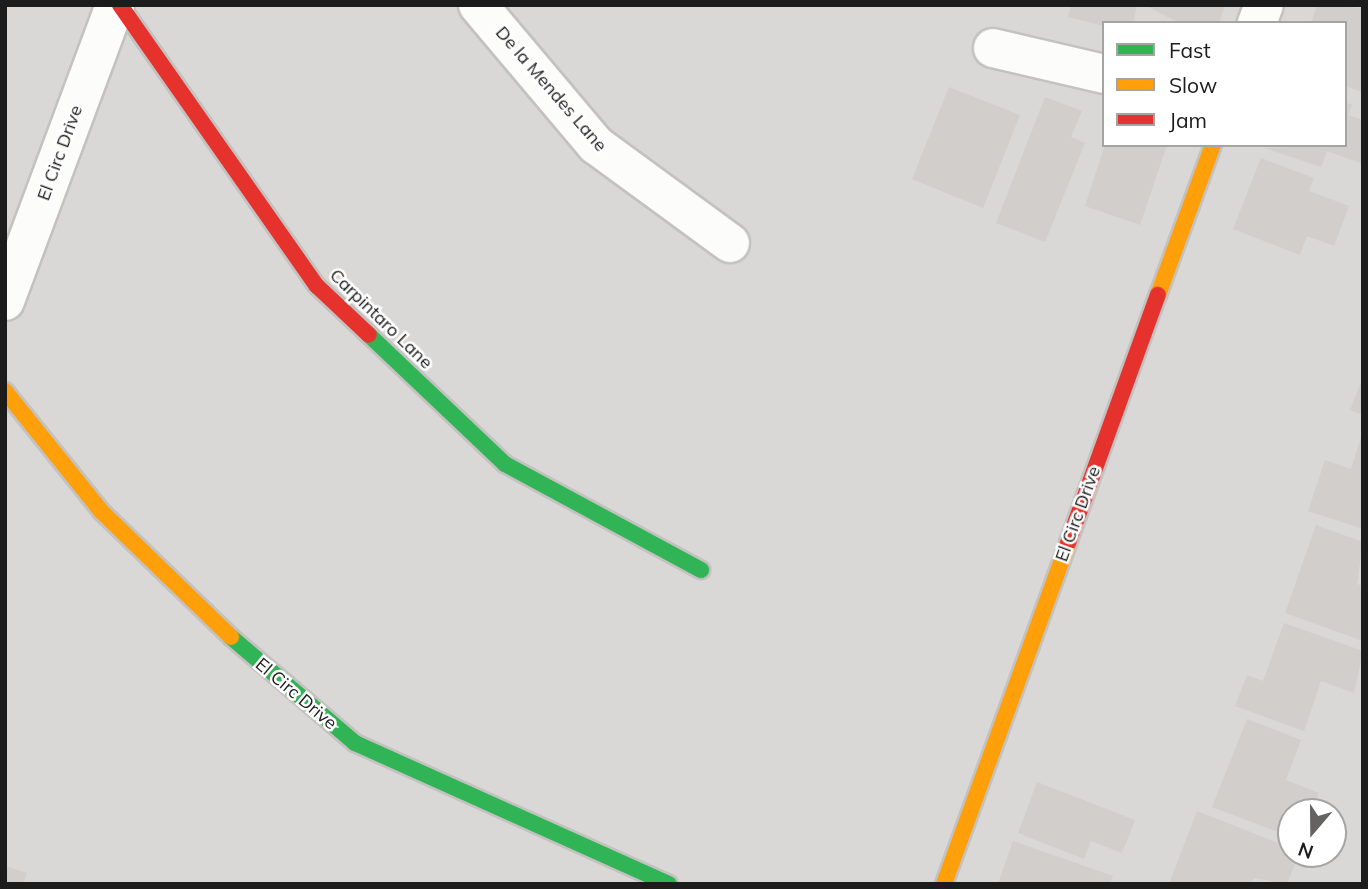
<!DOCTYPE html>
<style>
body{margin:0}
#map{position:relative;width:1368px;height:889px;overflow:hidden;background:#eae8e5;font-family:Mulish,sans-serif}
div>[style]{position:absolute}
.residential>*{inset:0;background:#d9d8d6}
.building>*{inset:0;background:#d1cecc}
.roads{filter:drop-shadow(2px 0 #c3c2c1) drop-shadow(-2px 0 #c3c2c1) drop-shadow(0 2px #c3c2c1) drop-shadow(0 -2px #c3c2c1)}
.street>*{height:38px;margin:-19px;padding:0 19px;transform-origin:19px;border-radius:19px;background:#fcfcfb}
.fast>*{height:16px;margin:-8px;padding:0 8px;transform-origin:8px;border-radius:8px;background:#30b455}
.slow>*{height:16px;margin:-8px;padding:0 8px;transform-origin:8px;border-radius:8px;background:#ff9f0a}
.jam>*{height:16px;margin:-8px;padding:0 8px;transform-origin:8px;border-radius:8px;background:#e5322d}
span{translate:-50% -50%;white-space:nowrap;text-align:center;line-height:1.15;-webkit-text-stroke:5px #fff;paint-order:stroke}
.street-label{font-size:18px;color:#1c1c1c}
.frame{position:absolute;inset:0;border:7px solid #1c1c1c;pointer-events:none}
.legend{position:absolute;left:1102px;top:21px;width:245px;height:126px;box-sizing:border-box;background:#fff;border:2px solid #a4a4a4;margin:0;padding:9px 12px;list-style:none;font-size:21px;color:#1c1c1c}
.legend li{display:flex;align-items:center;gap:14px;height:35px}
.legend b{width:35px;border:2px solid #a4a4a4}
.north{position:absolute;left:1277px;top:798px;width:70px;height:70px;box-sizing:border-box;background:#fff;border:2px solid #a4a4a4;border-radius:50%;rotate:200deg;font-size:19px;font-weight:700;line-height:28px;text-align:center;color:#1c1c1c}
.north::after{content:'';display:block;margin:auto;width:24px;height:32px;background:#646362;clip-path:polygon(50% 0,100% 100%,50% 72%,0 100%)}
</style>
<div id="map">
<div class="residential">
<i style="clip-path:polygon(evenodd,5px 5px,1363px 5px,1363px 884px,5px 884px,5px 5px,1104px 23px,1345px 23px,1345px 145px,1104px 145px,1104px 23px,5px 5px,1291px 812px,1333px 812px,1333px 854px,1291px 854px,1291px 812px)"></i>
</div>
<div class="building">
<i style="clip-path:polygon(1071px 5px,1137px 5px,1133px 23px,1104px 26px,1068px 17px)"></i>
<i style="clip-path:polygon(1145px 5px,1225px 5px,1219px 23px,1179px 23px)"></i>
<i style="clip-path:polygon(1317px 5px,1363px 8px,1363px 92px,1345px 86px,1345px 23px,1311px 23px)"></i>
<i style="clip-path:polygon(949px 87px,1020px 115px,983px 208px,912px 179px)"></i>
<i style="clip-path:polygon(1045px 97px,1082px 111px,1071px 137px,1085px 143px,1045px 242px,996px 223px)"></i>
<i style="clip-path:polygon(1345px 102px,1352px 105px,1348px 115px,1363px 120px,1363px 164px,1327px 151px,1321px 167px,1265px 148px,1345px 145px)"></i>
<i style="clip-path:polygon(1105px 145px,1167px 145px,1140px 225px,1085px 206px)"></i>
<i style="clip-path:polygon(1261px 158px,1314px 178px,1309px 191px,1349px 206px,1334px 246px,1307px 236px,1300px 255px,1233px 229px)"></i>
<i style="clip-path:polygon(1363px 377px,1363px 415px,1350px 410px)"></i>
<i style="clip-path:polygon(1362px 434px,1363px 434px,1363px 529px,1308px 511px,1325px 460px,1351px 469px)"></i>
<i style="clip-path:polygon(1316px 525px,1363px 542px,1357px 584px,1363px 586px,1363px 641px,1285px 613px)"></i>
<i style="clip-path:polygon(1284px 623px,1363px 651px,1354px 693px,1321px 681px,1304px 731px,1235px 706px,1247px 675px,1263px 681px)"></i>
<i style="clip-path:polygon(1247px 719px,1301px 740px,1286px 780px,1319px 793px,1312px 812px,1291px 812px,1291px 837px,1212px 807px)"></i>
<i style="clip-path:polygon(1037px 782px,1135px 820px,1122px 853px,1091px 841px,1084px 859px,1018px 833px)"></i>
<i style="clip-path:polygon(1197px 811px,1291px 848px,1291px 854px,1299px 854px,1287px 884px,1254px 878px,1251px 884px,1169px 884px)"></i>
<i style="clip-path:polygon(1013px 841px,1113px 876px,1110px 884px,998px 884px)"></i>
<i style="clip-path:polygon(5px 866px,27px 873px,23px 884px,5px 884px)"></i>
</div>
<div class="roads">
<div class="street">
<i style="left:478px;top:5px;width:183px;rotate:49.9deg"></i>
<i style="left:596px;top:145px;width:166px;rotate:36.2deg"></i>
<i style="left:1257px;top:23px;width:19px;rotate:-69deg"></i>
<i style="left:993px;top:48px;width:114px;rotate:13.2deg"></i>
<i style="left:5px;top:301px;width:316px;rotate:-69.6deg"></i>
</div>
<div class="fast">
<i style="left:369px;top:335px;width:187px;rotate:43.5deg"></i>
<i style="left:505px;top:464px;width:223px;rotate:28.4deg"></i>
<i style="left:231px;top:637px;width:163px;rotate:40.5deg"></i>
<i style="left:355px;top:743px;width:344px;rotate:24.2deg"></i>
</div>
<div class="slow">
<i style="left:1158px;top:295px;width:160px;rotate:-69.9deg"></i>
<i style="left:5px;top:391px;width:154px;rotate:51.3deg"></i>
<i style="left:101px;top:511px;width:181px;rotate:44.1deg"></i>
<i style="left:944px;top:884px;width:363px;rotate:-70deg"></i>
</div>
<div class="jam">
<i style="left:120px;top:5px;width:343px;rotate:55deg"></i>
<i style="left:317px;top:286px;width:71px;rotate:43.3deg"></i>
<i style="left:1068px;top:543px;width:264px;rotate:-70.1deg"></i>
</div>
</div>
<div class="street-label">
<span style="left:551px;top:89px;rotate:49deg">De la Mendes Lane</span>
<span style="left:60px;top:153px;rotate:-70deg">El Circ Drive</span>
<span style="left:381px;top:319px;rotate:44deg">Carpintaro Lane</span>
<span style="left:1078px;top:514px;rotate:-70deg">El Circ Drive</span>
<span style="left:296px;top:694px;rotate:40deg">El Circ Drive</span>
</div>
<div class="frame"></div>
<ul class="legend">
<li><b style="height:9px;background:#30b455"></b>Fast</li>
<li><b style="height:9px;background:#ff9f0a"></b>Slow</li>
<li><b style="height:9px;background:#e5322d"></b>Jam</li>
</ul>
<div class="north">N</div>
</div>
